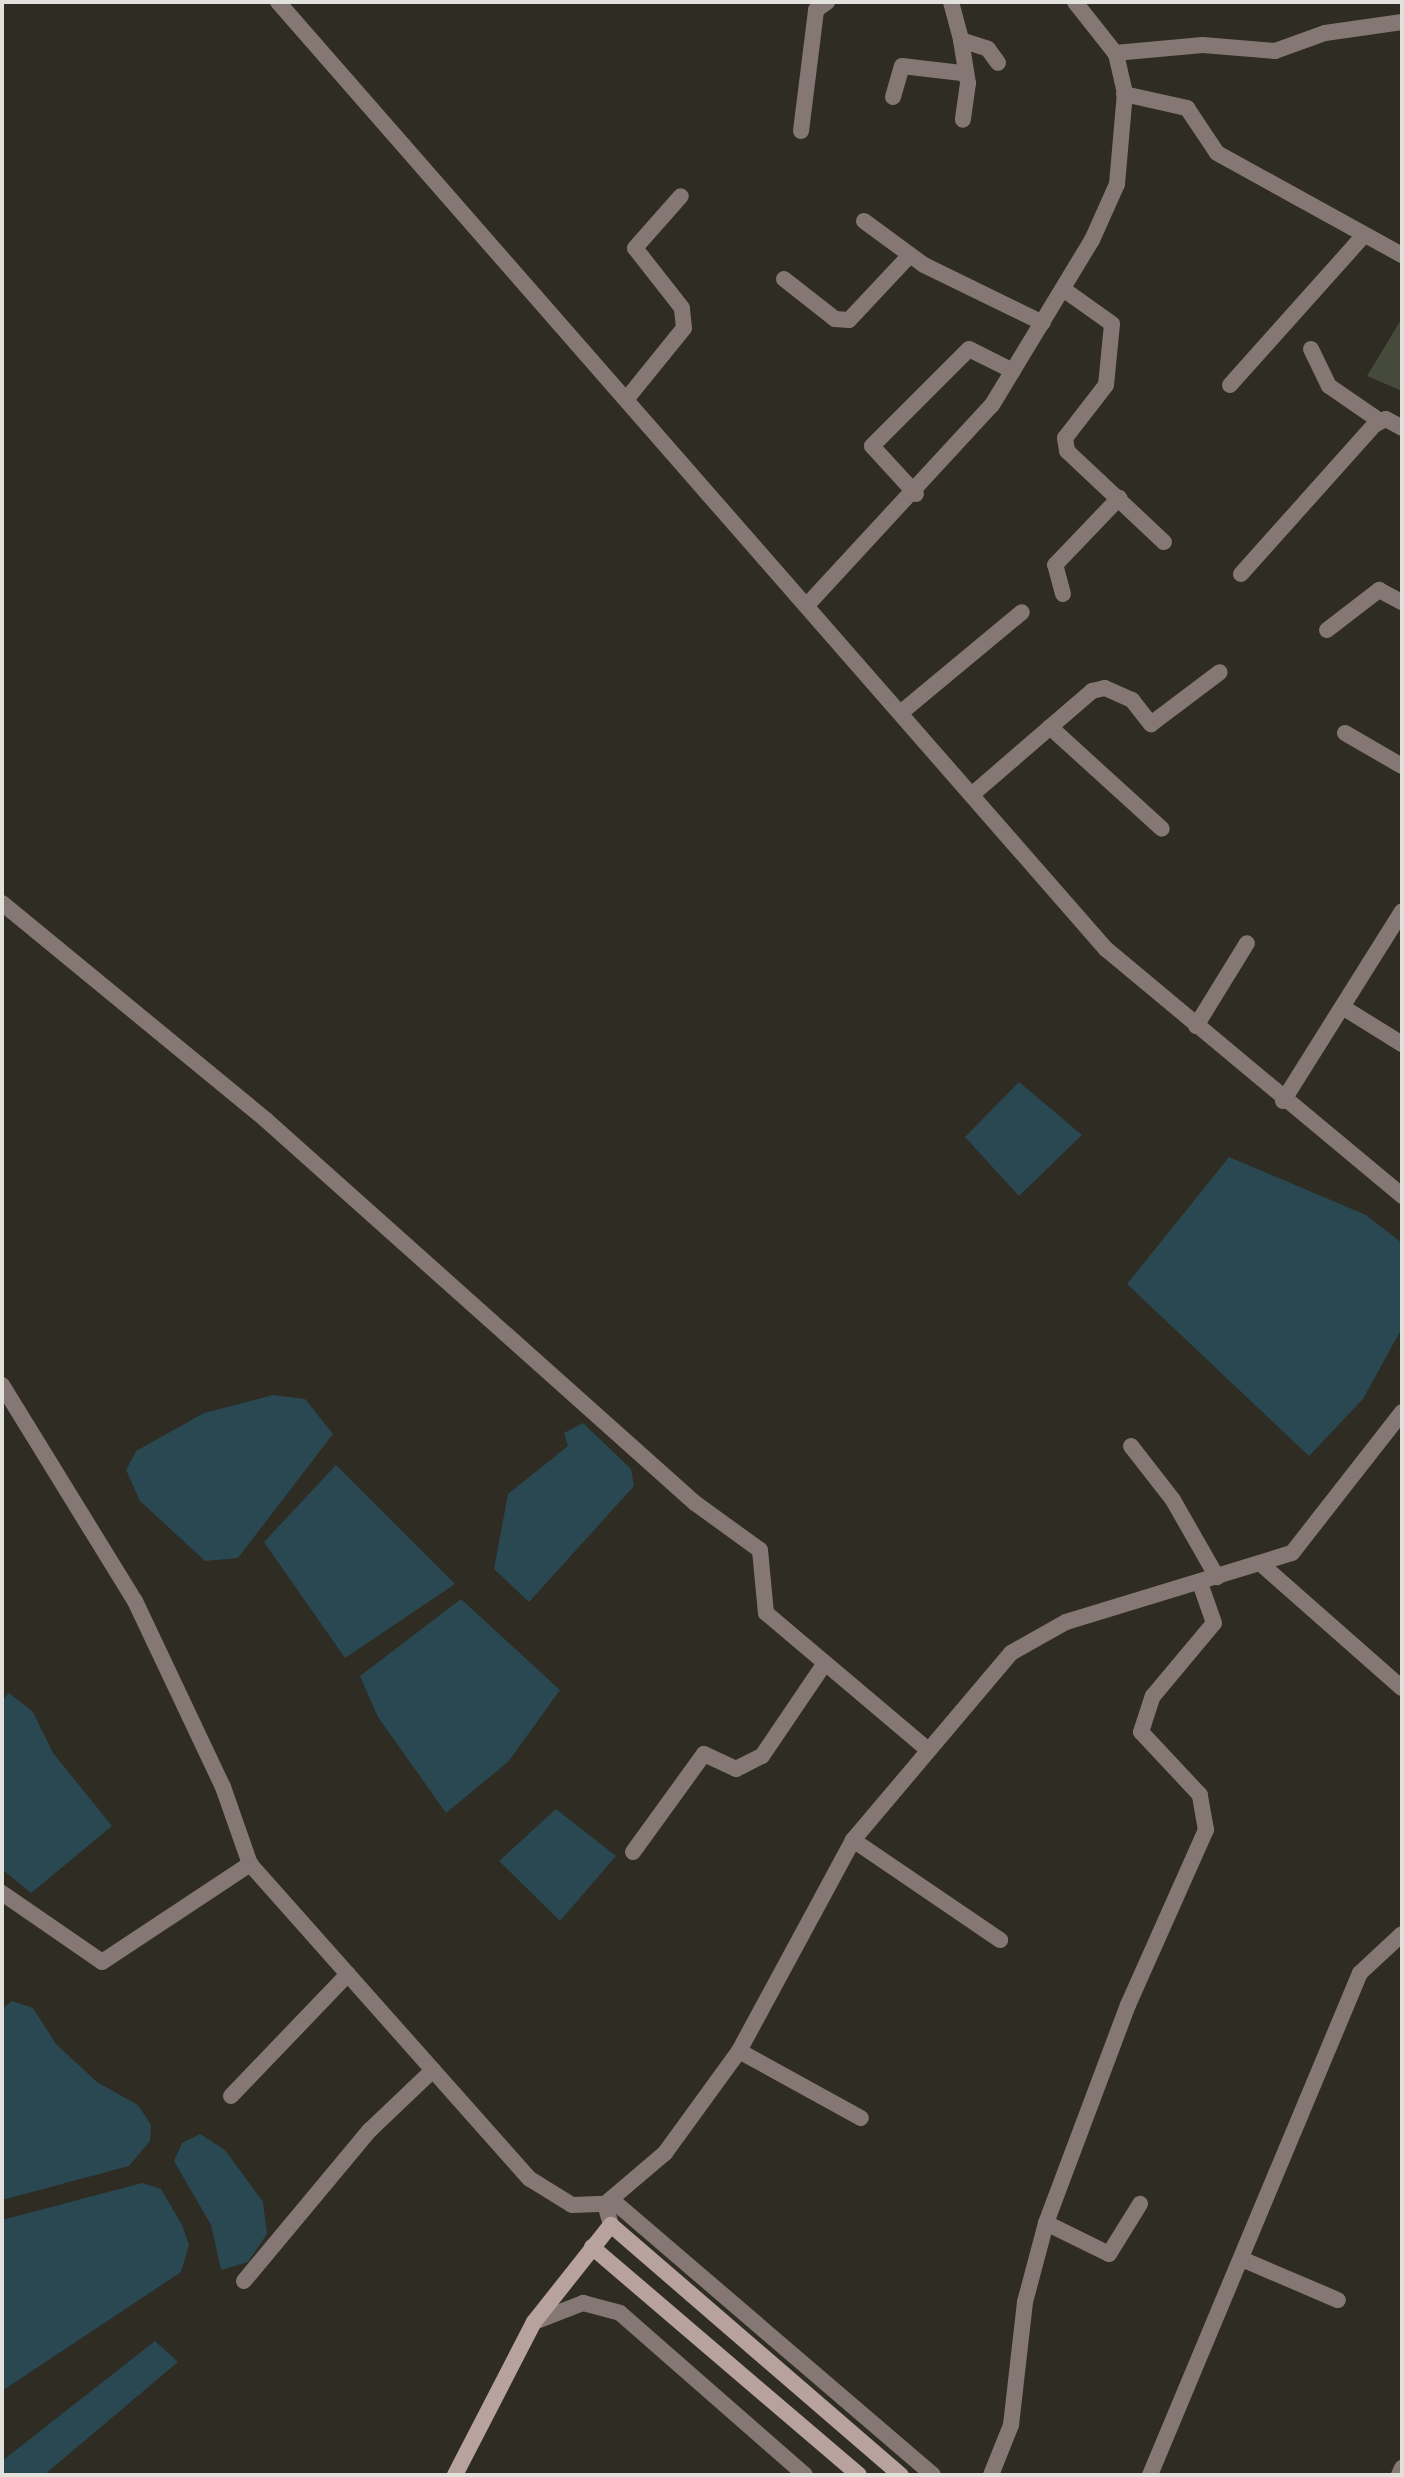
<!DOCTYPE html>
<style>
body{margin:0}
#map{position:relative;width:1404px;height:2477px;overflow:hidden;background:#2e2c23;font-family:Manrope,sans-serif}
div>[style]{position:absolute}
.green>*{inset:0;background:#454a3a}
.water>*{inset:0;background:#294852}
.minor>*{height:16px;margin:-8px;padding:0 8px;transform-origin:8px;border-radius:8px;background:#857774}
.tertiary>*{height:16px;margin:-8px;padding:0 8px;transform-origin:8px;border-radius:8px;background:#857774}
.secondary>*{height:16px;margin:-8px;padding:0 8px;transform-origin:8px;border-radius:8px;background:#b8a29d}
span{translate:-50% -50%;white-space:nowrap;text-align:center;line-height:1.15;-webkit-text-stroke:8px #2e2c23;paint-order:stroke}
.frame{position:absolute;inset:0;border:4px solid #e3e1dc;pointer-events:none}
</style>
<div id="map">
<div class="green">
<i style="clip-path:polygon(1402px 318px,1402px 391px,1367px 376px)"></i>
</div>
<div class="water">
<i style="clip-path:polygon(1019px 1082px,1082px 1135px,1019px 1196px,965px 1137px)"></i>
<i style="clip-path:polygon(1229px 1157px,1366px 1215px,1402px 1243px,1402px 1328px,1363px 1399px,1309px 1456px,1127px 1284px)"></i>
<i style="clip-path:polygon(273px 1395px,305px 1399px,333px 1434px,238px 1558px,205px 1561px,140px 1501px,126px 1470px,136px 1451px,204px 1413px)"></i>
<i style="clip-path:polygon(583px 1423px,631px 1469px,634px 1486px,529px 1602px,494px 1569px,508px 1494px,568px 1446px,564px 1433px)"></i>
<i style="clip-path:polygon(336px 1465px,455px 1584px,345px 1658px,264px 1542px)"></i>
<i style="clip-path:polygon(461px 1599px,560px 1690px,508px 1762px,446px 1813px,378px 1717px,360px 1676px)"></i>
<i style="clip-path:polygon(9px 1693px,33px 1712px,53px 1753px,112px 1826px,31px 1893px,2px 1869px,2px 1701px)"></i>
<i style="clip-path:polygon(556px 1809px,616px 1856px,560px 1921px,499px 1861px)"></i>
<i style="clip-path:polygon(12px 2001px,33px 2008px,56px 2044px,97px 2082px,138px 2105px,151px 2125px,150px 2141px,129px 2166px,2px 2200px,2px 2009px)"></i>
<i style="clip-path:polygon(200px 2134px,225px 2150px,263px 2202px,267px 2234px,248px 2262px,221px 2270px,211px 2225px,174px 2161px,182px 2143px)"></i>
<i style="clip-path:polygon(142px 2183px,161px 2189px,182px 2225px,189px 2245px,181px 2272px,2px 2391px,2px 2220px)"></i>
<i style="clip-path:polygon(155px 2341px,178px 2362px,44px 2475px,2px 2475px,2px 2461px)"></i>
</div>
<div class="minor">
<i style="left:278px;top:2px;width:1258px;rotate:48.84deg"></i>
<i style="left:1106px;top:949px;width:386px;rotate:39.8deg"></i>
<i style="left:951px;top:2px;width:39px;rotate:75deg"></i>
<i style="left:961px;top:40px;width:28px;rotate:18deg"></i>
<i style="left:988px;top:49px;width:17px;rotate:54deg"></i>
<i style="left:961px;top:40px;width:44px;rotate:80.8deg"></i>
<i style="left:968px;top:83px;width:37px;rotate:98deg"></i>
<i style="left:1115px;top:53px;width:88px;rotate:-5.2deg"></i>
<i style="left:1203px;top:45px;width:72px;rotate:4.8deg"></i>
<i style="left:1275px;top:51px;width:53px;rotate:-19.8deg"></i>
<i style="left:1325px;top:33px;width:78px;rotate:-8.1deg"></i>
<i style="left:1124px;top:94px;width:65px;rotate:12.5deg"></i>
<i style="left:1187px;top:108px;width:54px;rotate:56.3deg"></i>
<i style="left:1217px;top:153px;width:211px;rotate:28.9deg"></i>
<i style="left:893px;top:97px;width:32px;rotate:-74deg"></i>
<i style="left:902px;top:66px;width:60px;rotate:6.7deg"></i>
<i style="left:801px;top:131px;width:122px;rotate:-82.9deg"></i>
<i style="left:816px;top:10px;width:14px;rotate:-36deg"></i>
<i style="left:864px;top:221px;width:74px;rotate:36.3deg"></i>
<i style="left:924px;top:265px;width:132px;rotate:26deg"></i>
<i style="left:784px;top:279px;width:65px;rotate:38.1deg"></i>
<i style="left:835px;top:319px;width:14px;rotate:4deg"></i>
<i style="left:849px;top:320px;width:88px;rotate:-46.8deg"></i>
<i style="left:1063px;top:289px;width:60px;rotate:35.5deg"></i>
<i style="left:1112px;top:324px;width:61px;rotate:95.6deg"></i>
<i style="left:1106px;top:385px;width:67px;rotate:127.7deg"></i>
<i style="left:1065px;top:438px;width:13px;rotate:81deg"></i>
<i style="left:1067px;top:451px;width:133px;rotate:43.2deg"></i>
<i style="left:1311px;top:349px;width:41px;rotate:64.1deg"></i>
<i style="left:1329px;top:386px;width:62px;rotate:34.5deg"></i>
<i style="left:1230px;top:385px;width:200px;rotate:-48.2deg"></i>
<i style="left:629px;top:396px;width:87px;rotate:-51deg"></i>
<i style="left:684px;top:328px;width:20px;rotate:-96deg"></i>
<i style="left:682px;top:308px;width:76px;rotate:-128.1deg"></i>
<i style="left:635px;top:248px;width:69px;rotate:-48.5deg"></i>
<i style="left:916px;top:494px;width:65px;rotate:-132.5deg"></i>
<i style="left:872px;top:446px;width:137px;rotate:-45deg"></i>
<i style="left:969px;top:349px;width:49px;rotate:26.6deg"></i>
<i style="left:1241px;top:574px;width:200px;rotate:-48.2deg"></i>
<i style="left:1374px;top:425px;width:13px;rotate:-27deg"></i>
<i style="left:1386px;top:419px;width:18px;rotate:29deg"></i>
<i style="left:1063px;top:594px;width:30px;rotate:-105deg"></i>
<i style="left:1055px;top:565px;width:93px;rotate:-46.3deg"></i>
<i style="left:809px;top:603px;width:270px;rotate:-47.3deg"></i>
<i style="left:992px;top:405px;width:193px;rotate:-58.8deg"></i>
<i style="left:1092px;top:240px;width:61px;rotate:-65.9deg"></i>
<i style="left:1117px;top:184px;width:91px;rotate:-85deg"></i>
<i style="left:1125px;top:93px;width:40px;rotate:-103deg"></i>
<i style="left:1116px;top:54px;width:66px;rotate:-128.3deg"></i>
<i style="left:1327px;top:630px;width:66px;rotate:-37.6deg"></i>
<i style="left:1379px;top:590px;width:26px;rotate:28deg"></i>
<i style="left:904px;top:710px;width:153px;rotate:-39.7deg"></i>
<i style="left:1050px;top:727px;width:151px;rotate:42.3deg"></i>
<i style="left:1345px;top:733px;width:66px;rotate:30.1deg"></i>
<i style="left:975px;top:792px;width:155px;rotate:-40.8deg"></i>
<i style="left:1092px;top:691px;width:13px;rotate:-13deg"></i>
<i style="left:1105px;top:688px;width:30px;rotate:24deg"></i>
<i style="left:1132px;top:700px;width:31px;rotate:52deg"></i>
<i style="left:1151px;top:724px;width:86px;rotate:-37deg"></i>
<i style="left:2px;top:903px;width:342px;rotate:39.4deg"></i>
<i style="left:266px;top:1120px;width:575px;rotate:41.76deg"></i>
<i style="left:695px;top:1503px;width:80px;rotate:35.9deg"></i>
<i style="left:760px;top:1550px;width:63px;rotate:84.6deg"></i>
<i style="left:766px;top:1613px;width:209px;rotate:40.2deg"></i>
<i style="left:1344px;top:1008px;width:68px;rotate:31.8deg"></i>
<i style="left:1196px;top:1026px;width:97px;rotate:-58.4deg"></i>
<i style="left:1283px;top:1101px;width:224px;rotate:-57.9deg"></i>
<i style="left:2px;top:1385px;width:254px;rotate:58.4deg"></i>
<i style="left:135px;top:1601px;width:206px;rotate:64.7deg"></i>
<i style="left:223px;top:1787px;width:82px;rotate:70.7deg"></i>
<i style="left:1131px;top:1446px;width:68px;rotate:52.1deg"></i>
<i style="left:1173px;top:1500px;width:89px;rotate:60.3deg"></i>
<i style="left:1260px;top:1563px;width:189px;rotate:41.4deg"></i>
<i style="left:853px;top:1840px;width:178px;rotate:34.2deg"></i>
<i style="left:633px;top:1852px;width:121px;rotate:-54.1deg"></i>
<i style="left:704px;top:1754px;width:35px;rotate:25deg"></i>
<i style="left:736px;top:1769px;width:29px;rotate:-27deg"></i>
<i style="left:762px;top:1756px;width:112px;rotate:-55.9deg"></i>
<i style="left:2px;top:1893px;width:121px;rotate:34.6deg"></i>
<i style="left:102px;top:1962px;width:178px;rotate:-33.5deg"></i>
<i style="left:250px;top:1864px;width:421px;rotate:48.4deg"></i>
<i style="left:530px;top:2179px;width:49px;rotate:31.8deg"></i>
<i style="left:572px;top:2205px;width:33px;rotate:-2deg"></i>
<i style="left:739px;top:2051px;width:139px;rotate:28.8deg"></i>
<i style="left:231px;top:2096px;width:169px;rotate:-46.2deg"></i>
<i style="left:611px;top:2199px;width:424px;rotate:40.6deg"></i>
<i style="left:1046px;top:2223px;width:70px;rotate:26.2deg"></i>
<i style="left:1109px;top:2254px;width:59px;rotate:-58.2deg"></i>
<i style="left:1244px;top:2260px;width:102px;rotate:23.1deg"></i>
<i style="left:244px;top:2281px;width:197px;rotate:-50.2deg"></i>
<i style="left:370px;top:2130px;width:87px;rotate:-43.6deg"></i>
<i style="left:534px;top:2322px;width:53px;rotate:-21.2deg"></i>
<i style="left:583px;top:2303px;width:38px;rotate:15deg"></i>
<i style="left:620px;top:2313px;width:246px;rotate:41.2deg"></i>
<i style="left:991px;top:2475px;width:54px;rotate:-68.2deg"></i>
<i style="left:1011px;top:2425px;width:124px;rotate:-83.5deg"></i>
<i style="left:1025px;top:2302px;width:82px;rotate:-75.1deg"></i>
<i style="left:1046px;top:2223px;width:233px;rotate:-69.4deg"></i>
<i style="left:1128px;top:2005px;width:192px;rotate:-66deg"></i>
<i style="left:1206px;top:1830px;width:36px;rotate:-100deg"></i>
<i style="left:1200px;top:1795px;width:86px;rotate:-133.1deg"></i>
<i style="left:1141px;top:1732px;width:38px;rotate:-72deg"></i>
<i style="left:1153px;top:1696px;width:95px;rotate:-50.1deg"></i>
<i style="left:1214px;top:1623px;width:42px;rotate:-109.3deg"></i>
<i style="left:1150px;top:2475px;width:544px;rotate:-67.3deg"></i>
<i style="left:1360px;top:1973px;width:57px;rotate:-42.9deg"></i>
<i style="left:1399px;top:2475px;width:8px;rotate:-67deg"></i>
</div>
<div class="tertiary">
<i style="left:611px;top:2225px;width:22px;rotate:-106deg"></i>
<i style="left:605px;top:2204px;width:79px;rotate:-40.4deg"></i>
<i style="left:665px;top:2153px;width:126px;rotate:-54deg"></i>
<i style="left:739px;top:2051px;width:240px;rotate:-61.6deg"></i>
<i style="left:853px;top:1840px;width:245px;rotate:-49.8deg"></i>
<i style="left:1011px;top:1653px;width:63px;rotate:-29.4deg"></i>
<i style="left:1066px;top:1622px;width:236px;rotate:-17deg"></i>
<i style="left:1292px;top:1553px;width:179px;rotate:-52deg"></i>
</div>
<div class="secondary">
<i style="left:592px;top:2247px;width:351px;rotate:40.5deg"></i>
<i style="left:455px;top:2475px;width:172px;rotate:-62.7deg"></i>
<i style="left:534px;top:2322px;width:124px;rotate:-51.6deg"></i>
<i style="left:611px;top:2225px;width:383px;rotate:40.8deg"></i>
</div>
<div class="frame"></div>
</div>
